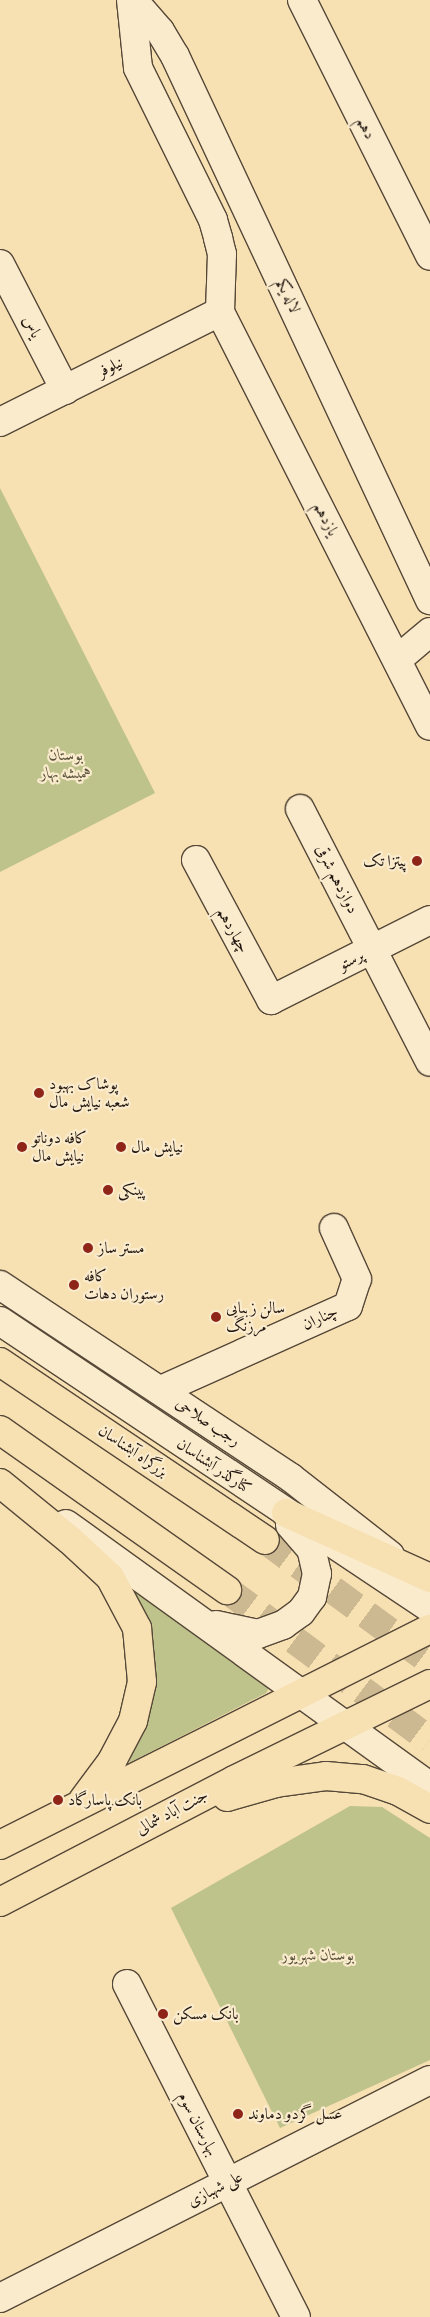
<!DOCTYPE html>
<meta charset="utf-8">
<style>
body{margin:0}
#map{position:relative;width:430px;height:2317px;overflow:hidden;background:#f7e0b2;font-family:"EB Garamond",Amiri,serif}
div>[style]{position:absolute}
.green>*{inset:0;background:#bec28b}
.highway-tunnel>*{height:28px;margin-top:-14px;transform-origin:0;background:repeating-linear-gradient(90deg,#ccb891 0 28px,transparent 0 42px)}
.roads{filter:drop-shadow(1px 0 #564838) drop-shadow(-1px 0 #564838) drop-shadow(0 1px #564838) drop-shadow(0 -1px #564838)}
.minor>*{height:28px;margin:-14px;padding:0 14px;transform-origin:14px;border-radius:14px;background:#faebcd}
.major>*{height:28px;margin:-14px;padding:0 14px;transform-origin:14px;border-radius:14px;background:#f7e0b2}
.highway>*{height:28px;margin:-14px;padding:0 14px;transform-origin:14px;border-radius:14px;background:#f7e0b2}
.dots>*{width:14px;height:14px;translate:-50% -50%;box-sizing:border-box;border:2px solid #faebcd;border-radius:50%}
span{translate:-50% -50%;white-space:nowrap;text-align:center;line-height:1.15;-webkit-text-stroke:4.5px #faebcd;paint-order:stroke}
.street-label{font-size:16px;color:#21160f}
.park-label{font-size:16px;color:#58523a;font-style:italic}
.poi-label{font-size:16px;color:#21160f}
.right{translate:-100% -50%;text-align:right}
.left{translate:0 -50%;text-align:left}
</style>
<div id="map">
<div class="green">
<i style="clip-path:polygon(0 488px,155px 793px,0 872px)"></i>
<i style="clip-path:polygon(120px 1580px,271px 1685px,266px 1693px,129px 1763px,150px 1696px)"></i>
<i style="clip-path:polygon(350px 1806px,382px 1807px,430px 1838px,430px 2060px,280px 2128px,171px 1908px)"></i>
</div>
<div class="highway-tunnel">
<i style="left:265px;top:1540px;width:205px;rotate:36.3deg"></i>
<i style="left:227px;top:1590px;width:252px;rotate:36.5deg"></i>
</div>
<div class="roads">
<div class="minor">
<i style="left:131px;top:0;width:68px;rotate:84.1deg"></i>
<i style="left:138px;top:68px;width:169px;rotate:63.7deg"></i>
<i style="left:213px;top:220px;width:19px;rotate:74deg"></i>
<i style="left:218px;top:238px;width:16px;rotate:76deg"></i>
<i style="left:222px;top:254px;width:58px;rotate:92deg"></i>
<i style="left:220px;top:312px;width:464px;rotate:63.1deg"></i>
<i style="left:133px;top:0;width:41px;rotate:48.9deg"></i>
<i style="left:160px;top:31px;width:29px;rotate:59deg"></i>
<i style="left:175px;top:56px;width:601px;rotate:64.89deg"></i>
<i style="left:302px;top:0;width:286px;rotate:63.4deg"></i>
<i style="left:0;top:264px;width:142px;rotate:62.7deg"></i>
<i style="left:0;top:422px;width:246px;rotate:-26.6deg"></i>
<i style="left:398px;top:659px;width:42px;rotate:-40.2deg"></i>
<i style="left:300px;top:809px;width:284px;rotate:62.8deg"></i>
<i style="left:196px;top:860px;width:159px;rotate:61.8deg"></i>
<i style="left:271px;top:1000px;width:178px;rotate:-26.7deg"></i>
<i style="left:0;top:1285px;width:348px;rotate:33.5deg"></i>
<i style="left:290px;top:1477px;width:127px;rotate:38deg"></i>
<i style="left:0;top:1321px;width:517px;rotate:33.72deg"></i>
<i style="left:161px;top:1390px;width:205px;rotate:-24.2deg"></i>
<i style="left:348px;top:1306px;width:28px;rotate:-72deg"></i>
<i style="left:357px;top:1279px;width:56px;rotate:-114.3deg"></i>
<i style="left:66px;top:1524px;width:449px;rotate:35.8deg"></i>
<i style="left:216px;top:1625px;width:43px;rotate:12.1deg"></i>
<i style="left:258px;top:1634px;width:27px;rotate:-20deg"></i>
<i style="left:283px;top:1625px;width:22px;rotate:-36deg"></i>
<i style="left:301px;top:1612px;width:19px;rotate:-54deg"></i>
<i style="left:312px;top:1597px;width:24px;rotate:-78deg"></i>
<i style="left:317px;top:1574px;width:26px;rotate:-103deg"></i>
<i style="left:311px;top:1549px;width:32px;rotate:-131deg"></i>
<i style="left:127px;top:1984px;width:373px;rotate:63.1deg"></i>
<i style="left:0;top:2298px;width:482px;rotate:-26.9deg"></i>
</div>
<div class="major">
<i style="left:0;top:1483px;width:90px;rotate:39.2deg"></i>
<i style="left:70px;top:1540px;width:54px;rotate:42.8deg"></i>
<i style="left:110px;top:1577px;width:58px;rotate:62.1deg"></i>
<i style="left:137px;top:1628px;width:54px;rotate:84.7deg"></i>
<i style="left:142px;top:1682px;width:40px;rotate:103deg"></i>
<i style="left:133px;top:1721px;width:45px;rotate:117.7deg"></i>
<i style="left:112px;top:1761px;width:49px;rotate:126.6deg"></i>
<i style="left:286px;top:1513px;width:158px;rotate:24.3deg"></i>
<i style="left:227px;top:1797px;width:51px;rotate:-15.9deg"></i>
<i style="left:276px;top:1783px;width:50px;rotate:-8deg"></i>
<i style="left:326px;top:1776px;width:37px;rotate:5deg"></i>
<i style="left:363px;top:1779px;width:37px;rotate:19deg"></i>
<i style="left:398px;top:1791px;width:37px;rotate:29deg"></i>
<i style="left:0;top:1845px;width:481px;rotate:-26.7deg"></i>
<i style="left:0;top:1902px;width:264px;rotate:-27.5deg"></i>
<i style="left:234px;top:1780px;width:218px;rotate:-26.1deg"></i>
</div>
<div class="highway">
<i style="left:0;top:1362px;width:319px;rotate:33.9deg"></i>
<i style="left:0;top:1430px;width:278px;rotate:35.2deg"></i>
</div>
</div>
<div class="dots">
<i style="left:417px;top:861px;background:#8f2418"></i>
<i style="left:39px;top:1093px;background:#8f2418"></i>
<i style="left:22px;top:1147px;background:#8f2418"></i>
<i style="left:121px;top:1147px;background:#8f2418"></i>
<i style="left:108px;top:1190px;background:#8f2418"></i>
<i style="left:88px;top:1248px;background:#8f2418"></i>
<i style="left:74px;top:1285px;background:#8f2418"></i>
<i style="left:216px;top:1317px;background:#8f2418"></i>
<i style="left:58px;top:1800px;background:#8f2418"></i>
<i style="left:163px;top:2014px;background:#8f2418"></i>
<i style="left:238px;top:2114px;background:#8f2418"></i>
</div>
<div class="street-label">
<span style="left:366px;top:128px;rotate:63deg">دهم</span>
<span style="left:288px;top:296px;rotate:65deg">لاله یکم</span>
<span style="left:32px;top:327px;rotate:63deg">یاس</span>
<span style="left:110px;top:367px;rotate:-26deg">نیلوفر</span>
<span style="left:326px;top:519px;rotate:63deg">یازدهم</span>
<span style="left:337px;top:879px;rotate:63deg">دوازدهم شرقی</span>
<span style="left:233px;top:930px;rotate:61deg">چهاردهم</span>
<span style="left:351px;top:960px;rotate:-27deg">پرستو</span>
<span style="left:320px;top:1318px;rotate:-24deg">چناران</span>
<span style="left:208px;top:1422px;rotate:34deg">رجب صلاحی</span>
<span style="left:133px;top:1451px;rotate:34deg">بزرگراه آبشناسان</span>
<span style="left:214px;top:1466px;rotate:34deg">کنارگذر آبشناسان</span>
<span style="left:172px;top:1812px;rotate:-28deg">جنت آباد شمالی</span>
<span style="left:198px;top:2124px;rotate:63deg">بهارستان سوم</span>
<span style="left:215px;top:2189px;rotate:-27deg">علی شهبازی</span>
</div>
<div class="park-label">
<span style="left:66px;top:764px">بوستان<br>همیشه بهار</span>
<span style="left:318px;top:1955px">بوستان شهریور</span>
</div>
<div class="poi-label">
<span class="right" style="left:407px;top:861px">پیتزا تک</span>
<span class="left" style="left:49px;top:1093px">پوشاک بهبود<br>شعبه نیایش مال</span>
<span class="left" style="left:32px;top:1147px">کافه دوناتو<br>نیایش مال</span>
<span class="left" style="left:131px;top:1147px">نیایش مال</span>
<span class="left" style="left:118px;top:1190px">پینکی</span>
<span class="left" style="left:98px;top:1248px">مستر ساز</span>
<span class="left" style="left:84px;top:1285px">کافه<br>رستوران دهات</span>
<span class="left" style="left:226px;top:1317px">سالن زیبایی<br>مرزنگ</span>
<span class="left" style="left:68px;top:1800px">بانک پاسارگاد</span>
<span class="left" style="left:173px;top:2014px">بانک مسکن</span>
<span class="left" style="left:248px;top:2114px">عسل گردو دماوند</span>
</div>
</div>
